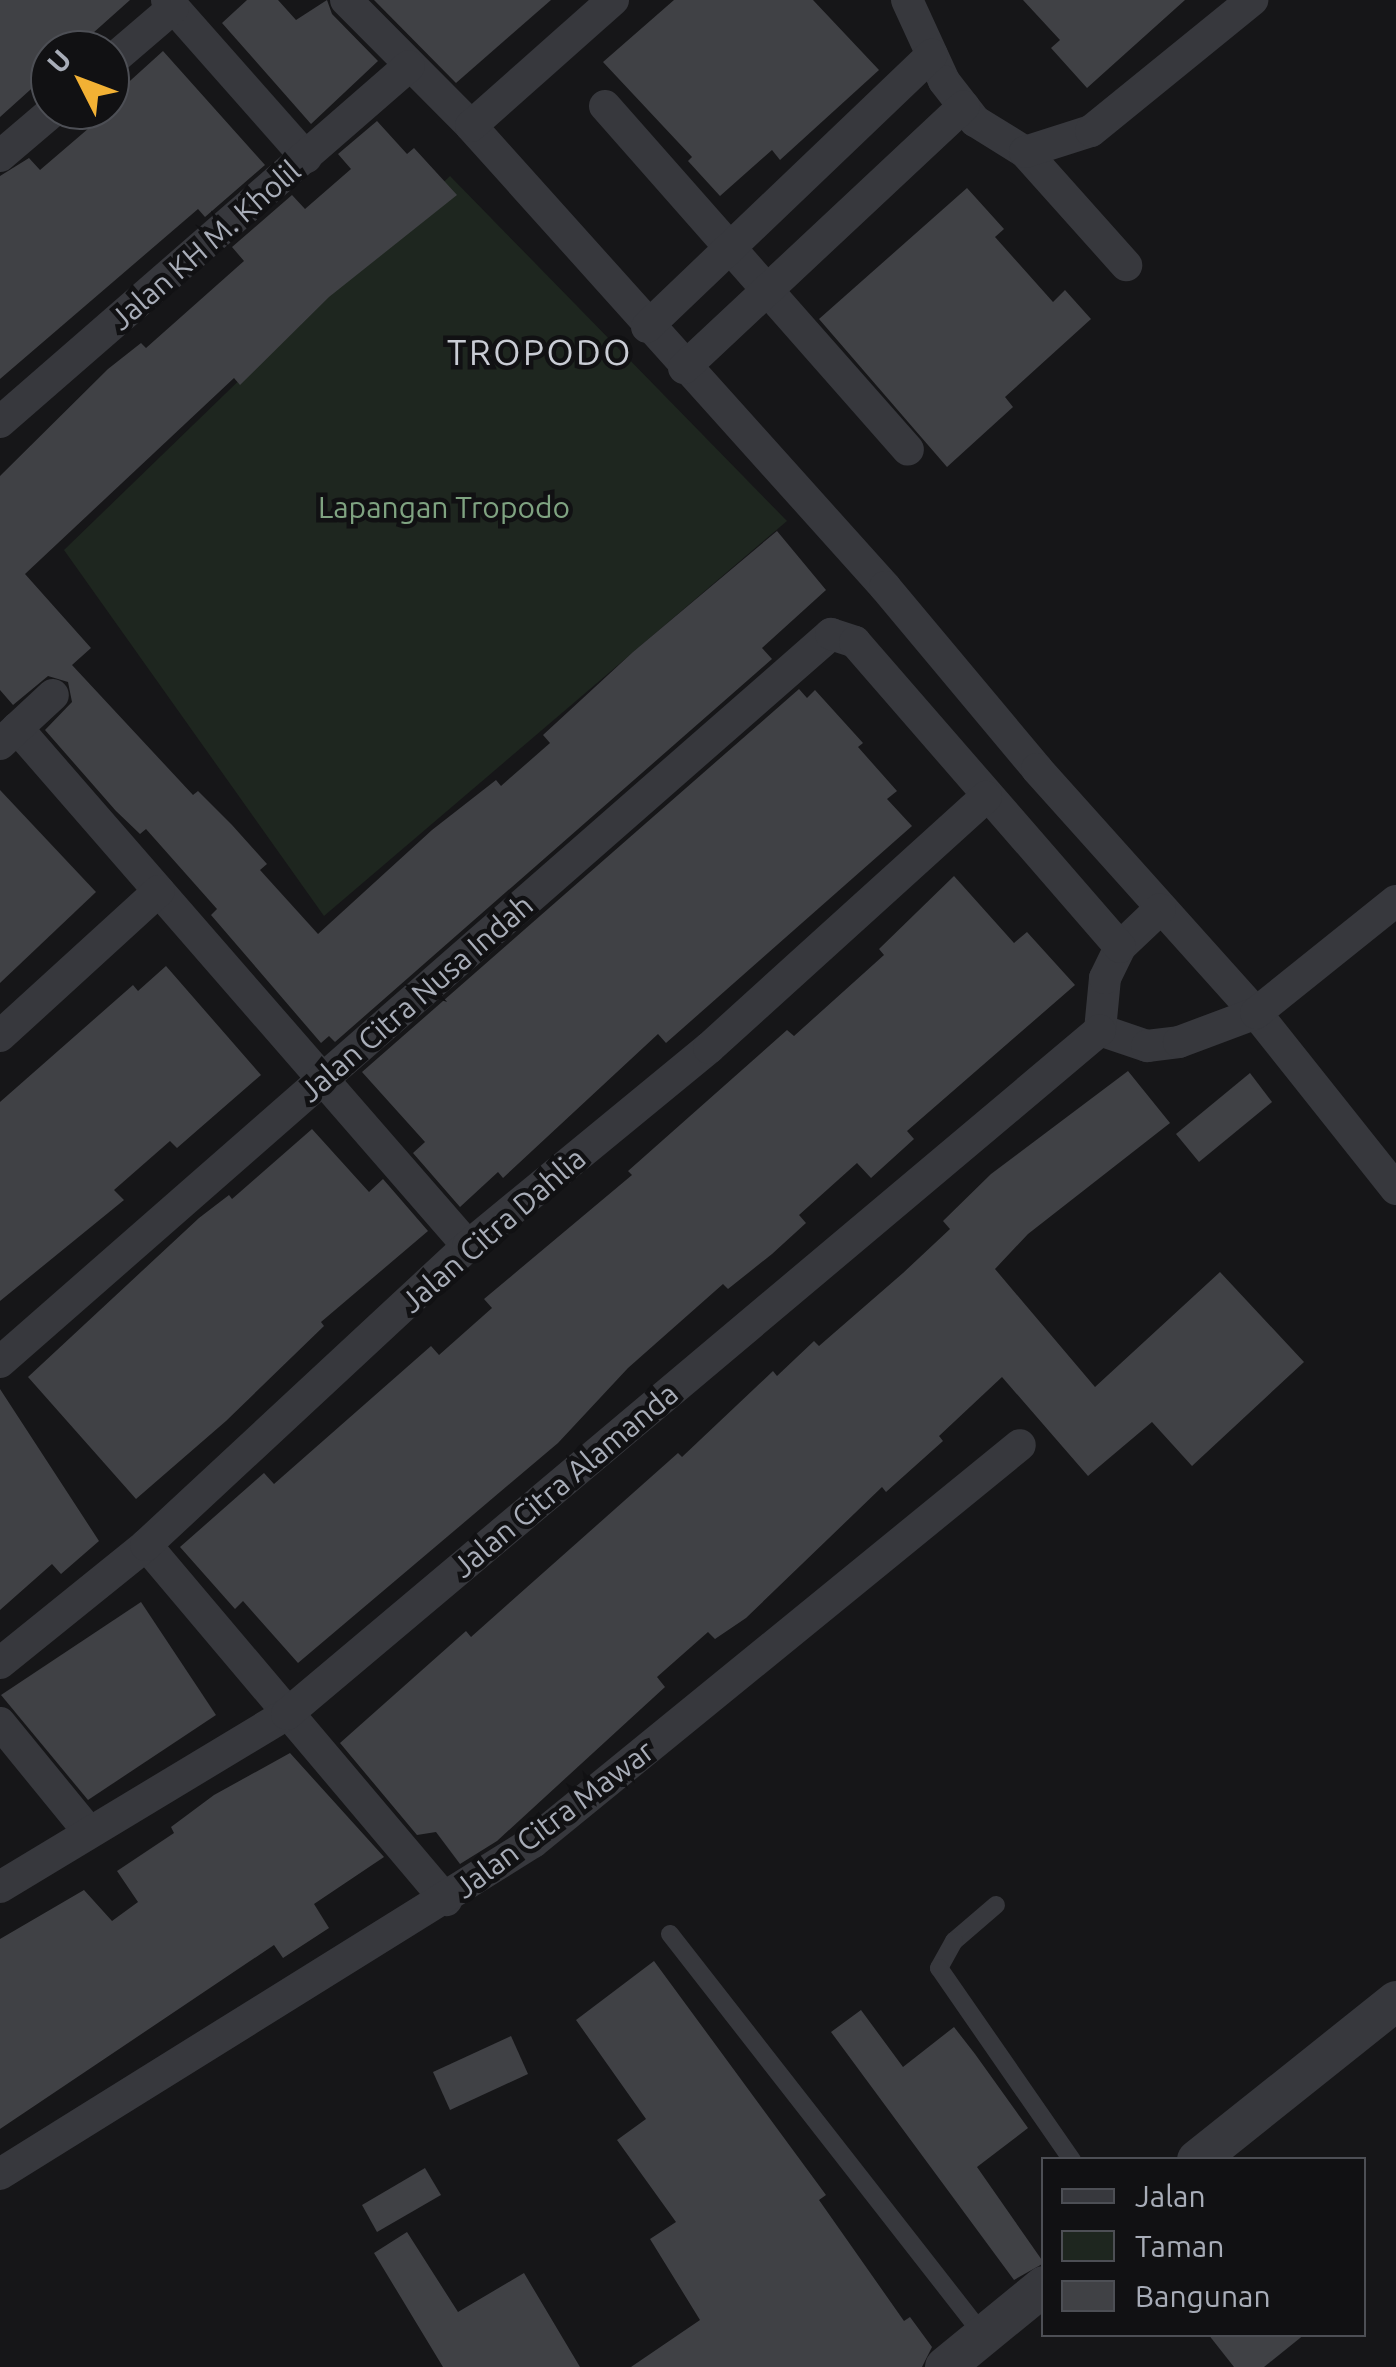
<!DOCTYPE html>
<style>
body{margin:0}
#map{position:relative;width:1396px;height:2367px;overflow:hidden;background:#161618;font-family:Ubuntu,sans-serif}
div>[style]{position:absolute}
.green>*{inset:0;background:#1e261f}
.building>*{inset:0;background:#404145}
.service>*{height:18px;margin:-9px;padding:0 9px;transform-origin:9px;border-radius:9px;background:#37383d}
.minor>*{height:32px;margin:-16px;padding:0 16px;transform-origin:16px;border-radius:16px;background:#37383d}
.tertiary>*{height:40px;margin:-20px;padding:0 20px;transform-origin:20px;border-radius:20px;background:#37383d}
span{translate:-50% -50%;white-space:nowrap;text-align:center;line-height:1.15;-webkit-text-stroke:9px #111113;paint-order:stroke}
.street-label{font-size:30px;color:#a8adb8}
.park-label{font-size:30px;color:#7fa381}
.quarter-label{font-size:35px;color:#c9ccd4;letter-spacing:2.5px}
.legend{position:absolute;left:1041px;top:2157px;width:325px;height:180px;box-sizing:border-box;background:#111113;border:2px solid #4d4f55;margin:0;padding:12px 18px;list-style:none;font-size:30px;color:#a8adb8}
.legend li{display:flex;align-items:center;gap:20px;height:50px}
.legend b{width:50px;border:2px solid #4d4f55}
.north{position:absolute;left:30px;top:30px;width:100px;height:100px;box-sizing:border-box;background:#111113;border:2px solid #4d4f55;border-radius:50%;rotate:312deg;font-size:28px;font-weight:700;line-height:40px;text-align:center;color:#a8adb8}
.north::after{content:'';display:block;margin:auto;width:35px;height:45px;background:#f2b134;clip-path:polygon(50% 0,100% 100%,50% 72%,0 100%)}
</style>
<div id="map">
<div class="green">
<i style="clip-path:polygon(450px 176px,787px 521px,324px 916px,64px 550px)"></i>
</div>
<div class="building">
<i style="clip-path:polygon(0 0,130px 0,74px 50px,50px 50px,50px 72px,0 117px)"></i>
<i style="clip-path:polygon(247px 0,278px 0,296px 20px,327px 0,332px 14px,378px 61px,311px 124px,222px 23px)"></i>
<i style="clip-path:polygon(374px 0,551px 0,456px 83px)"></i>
<i style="clip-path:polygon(674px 0,813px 0,879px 70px,780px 160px,772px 150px,720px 196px,688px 161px,692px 157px,603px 62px)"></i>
<i style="clip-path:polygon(1023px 0,1185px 0,1087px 88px,1051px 48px,1060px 40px)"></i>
<i style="clip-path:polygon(163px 51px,265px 165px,205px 217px,198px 209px,0 379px,0 176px,29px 158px,40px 170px,110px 110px,110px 99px)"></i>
<i style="clip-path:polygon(377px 121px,407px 154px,414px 148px,457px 195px,329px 297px,240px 385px,234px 378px,25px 574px,91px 648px,72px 665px,193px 795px,198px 791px,232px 825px,267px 864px,260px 870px,318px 934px,432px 830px,496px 780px,501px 786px,550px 743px,543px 735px,633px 652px,777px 531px,826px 590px,762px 648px,772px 659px,335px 1042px,329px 1036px,321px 1043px,211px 915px,217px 909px,146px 829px,140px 834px,116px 811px,45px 730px,72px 702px,68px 682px,48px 676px,13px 705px,0 690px,0 476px,108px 369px,141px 343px,146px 348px,244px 261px,232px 247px,292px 195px,305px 209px,351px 169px,338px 154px)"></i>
<i style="clip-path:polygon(967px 188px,1004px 229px,995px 237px,1053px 302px,1065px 290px,1091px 319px,1005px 397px,1013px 407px,947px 467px,819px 319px)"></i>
<i style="clip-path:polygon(799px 689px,807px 698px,815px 690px,863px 743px,858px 747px,897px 791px,887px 799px,912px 826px,666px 1043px,658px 1034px,503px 1178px,498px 1172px,460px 1207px,413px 1153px,425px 1142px,362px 1072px)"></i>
<i style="clip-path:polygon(0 790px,96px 892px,0 983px)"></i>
<i style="clip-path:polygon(954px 876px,1014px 943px,1027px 932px,1075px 985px,907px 1131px,914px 1139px,871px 1178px,857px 1163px,799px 1215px,806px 1223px,772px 1254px,728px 1289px,723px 1284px,628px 1368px,558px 1443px,298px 1663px,243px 1601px,235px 1609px,180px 1547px,264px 1473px,274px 1484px,431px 1346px,439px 1355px,492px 1308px,484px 1299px,632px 1175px,628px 1171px,787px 1030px,794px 1036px,884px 955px,879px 949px)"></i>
<i style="clip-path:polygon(166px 966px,261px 1075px,177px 1148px,170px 1141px,114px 1190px,124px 1200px,0 1301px,0 1102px,133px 985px,138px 991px)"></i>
<i style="clip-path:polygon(1128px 1071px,1170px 1123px,1028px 1234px,995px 1269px,1095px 1387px,1220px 1272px,1304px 1362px,1192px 1466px,1152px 1422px,1088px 1476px,1002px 1377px,939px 1436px,943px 1441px,886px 1492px,882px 1487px,746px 1618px,715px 1639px,708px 1632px,657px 1677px,665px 1687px,497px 1841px,460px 1864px,436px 1832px,417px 1835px,340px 1743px,466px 1631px,471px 1637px,678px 1453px,682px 1457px,773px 1371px,777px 1376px,814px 1341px,819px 1346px,903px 1273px,950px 1229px,943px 1221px,991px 1174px)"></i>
<i style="clip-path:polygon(1250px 1073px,1272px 1102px,1199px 1162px,1176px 1134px)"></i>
<i style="clip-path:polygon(312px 1129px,369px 1192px,383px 1179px,428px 1231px,321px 1322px,324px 1326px,226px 1421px,136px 1499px,28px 1377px,199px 1218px,229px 1195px,232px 1199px)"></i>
<i style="clip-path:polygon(0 1389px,99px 1541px,61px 1574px,52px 1564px,0 1610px)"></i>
<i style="clip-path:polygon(141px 1602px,216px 1715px,88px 1800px,1px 1695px)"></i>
<i style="clip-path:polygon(290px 1753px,384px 1857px,314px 1904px,329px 1928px,283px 1958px,274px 1945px,0 2129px,0 1939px,84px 1890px,112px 1921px,138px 1902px,117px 1871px,174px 1833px,171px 1827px,214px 1795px)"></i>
<i style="clip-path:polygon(654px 1961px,826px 2195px,819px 2200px,904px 2321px,910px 2317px,932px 2347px,922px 2367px,631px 2367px,700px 2320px,650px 2239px,676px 2222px,617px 2140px,646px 2119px,576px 2020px)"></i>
<i style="clip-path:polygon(861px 2010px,903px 2067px,954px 2027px,975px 2054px,1028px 2128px,977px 2167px,1044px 2263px,1014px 2280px,831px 2032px)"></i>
<i style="clip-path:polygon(511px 2036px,528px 2074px,450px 2110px,433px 2072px)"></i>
<i style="clip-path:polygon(425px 2168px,441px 2195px,377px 2232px,362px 2205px)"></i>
<i style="clip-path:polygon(407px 2232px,458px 2312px,524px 2273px,580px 2367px,443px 2367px,374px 2253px)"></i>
<i style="clip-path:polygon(1208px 2334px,1305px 2334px,1264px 2367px,1234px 2367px)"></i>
</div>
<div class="service">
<i style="left:996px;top:1905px;width:55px;rotate:139.4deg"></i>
<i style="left:954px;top:1941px;width:31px;rotate:119deg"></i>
<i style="left:939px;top:1968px;width:234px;rotate:55.3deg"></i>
<i style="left:670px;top:1934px;width:510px;rotate:52.01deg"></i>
</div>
<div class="minor">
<i style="left:167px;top:0;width:210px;rotate:48.5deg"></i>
<i style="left:346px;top:0;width:177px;rotate:45.2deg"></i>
<i style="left:471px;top:126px;width:620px;rotate:48.07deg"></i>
<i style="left:885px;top:587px;width:237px;rotate:50.1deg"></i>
<i style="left:1037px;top:769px;width:328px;rotate:48.1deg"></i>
<i style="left:1256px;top:1013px;width:225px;rotate:51.5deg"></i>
<i style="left:907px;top:0;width:89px;rotate:65.4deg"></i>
<i style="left:944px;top:81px;width:51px;rotate:52.2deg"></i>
<i style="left:975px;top:121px;width:59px;rotate:31.8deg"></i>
<i style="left:1025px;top:152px;width:152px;rotate:48.2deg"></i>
<i style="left:110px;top:62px;width:83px;rotate:-40.6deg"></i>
<i style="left:605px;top:106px;width:458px;rotate:48.6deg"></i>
<i style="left:471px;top:126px;width:190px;rotate:-41.6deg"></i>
<i style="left:1025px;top:152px;width:69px;rotate:-17.7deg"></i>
<i style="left:1091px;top:131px;width:208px;rotate:-39.1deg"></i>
<i style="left:0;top:156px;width:71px;rotate:-40.4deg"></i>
<i style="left:647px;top:327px;width:394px;rotate:-43.7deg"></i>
<i style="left:684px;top:368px;width:383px;rotate:-43.1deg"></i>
<i style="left:0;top:422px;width:542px;rotate:-41.04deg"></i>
<i style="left:17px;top:728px;width:687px;rotate:48.96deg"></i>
<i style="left:0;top:744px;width:72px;rotate:-42.8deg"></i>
<i style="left:1100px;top:1030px;width:50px;rotate:18.8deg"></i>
<i style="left:1147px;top:1046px;width:32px;rotate:-7deg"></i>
<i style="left:1179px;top:1042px;width:82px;rotate:-20.6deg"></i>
<i style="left:1256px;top:1013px;width:179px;rotate:-38.7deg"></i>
<i style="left:1100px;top:1030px;width:52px;rotate:-84.5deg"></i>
<i style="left:1105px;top:978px;width:34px;rotate:-64deg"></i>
<i style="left:1120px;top:947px;width:55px;rotate:-43.5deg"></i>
<i style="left:0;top:1036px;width:215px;rotate:-42.4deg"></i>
<i style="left:0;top:1362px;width:1105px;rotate:-41.22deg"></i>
<i style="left:831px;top:634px;width:25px;rotate:18deg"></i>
<i style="left:855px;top:642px;width:404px;rotate:49deg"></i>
<i style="left:146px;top:1545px;width:465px;rotate:49.8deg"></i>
<i style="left:0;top:1663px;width:188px;rotate:-38.9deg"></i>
<i style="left:146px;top:1545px;width:439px;rotate:-42.9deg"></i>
<i style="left:468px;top:1246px;width:312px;rotate:-39.4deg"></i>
<i style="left:709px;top:1048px;width:374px;rotate:-42.2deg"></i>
<i style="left:0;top:1723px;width:139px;rotate:50.8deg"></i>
<i style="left:0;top:1887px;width:335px;rotate:-31.1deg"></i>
<i style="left:287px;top:1714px;width:1062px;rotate:-40.07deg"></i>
<i style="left:0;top:2174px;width:628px;rotate:-31.92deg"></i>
<i style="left:533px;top:1842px;width:628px;rotate:-39.19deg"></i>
</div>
<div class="tertiary">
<i style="left:1197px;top:2160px;width:255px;rotate:-38.6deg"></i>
<i style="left:945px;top:2367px;width:128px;rotate:-39.3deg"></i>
</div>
<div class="street-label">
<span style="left:205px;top:245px;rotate:-41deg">Jalan KH M. Kholil</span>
<span style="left:416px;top:998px;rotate:-41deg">Jalan Citra Nusa Indah</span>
<span style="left:493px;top:1230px;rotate:-41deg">Jalan Citra Dahlia</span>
<span style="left:565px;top:1480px;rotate:-40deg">Jalan Citra Alamanda</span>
<span style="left:554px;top:1819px;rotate:-37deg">Jalan Citra Mawar</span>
</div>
<div class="park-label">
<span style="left:444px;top:507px">Lapangan Tropodo</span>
</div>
<div class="quarter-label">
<span style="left:540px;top:352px">TROPODO</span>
</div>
<ul class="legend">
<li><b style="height:12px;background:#37383d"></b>Jalan</li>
<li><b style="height:28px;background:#1e261f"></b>Taman</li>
<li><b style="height:28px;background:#404145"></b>Bangunan</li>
</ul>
<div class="north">U</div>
</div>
